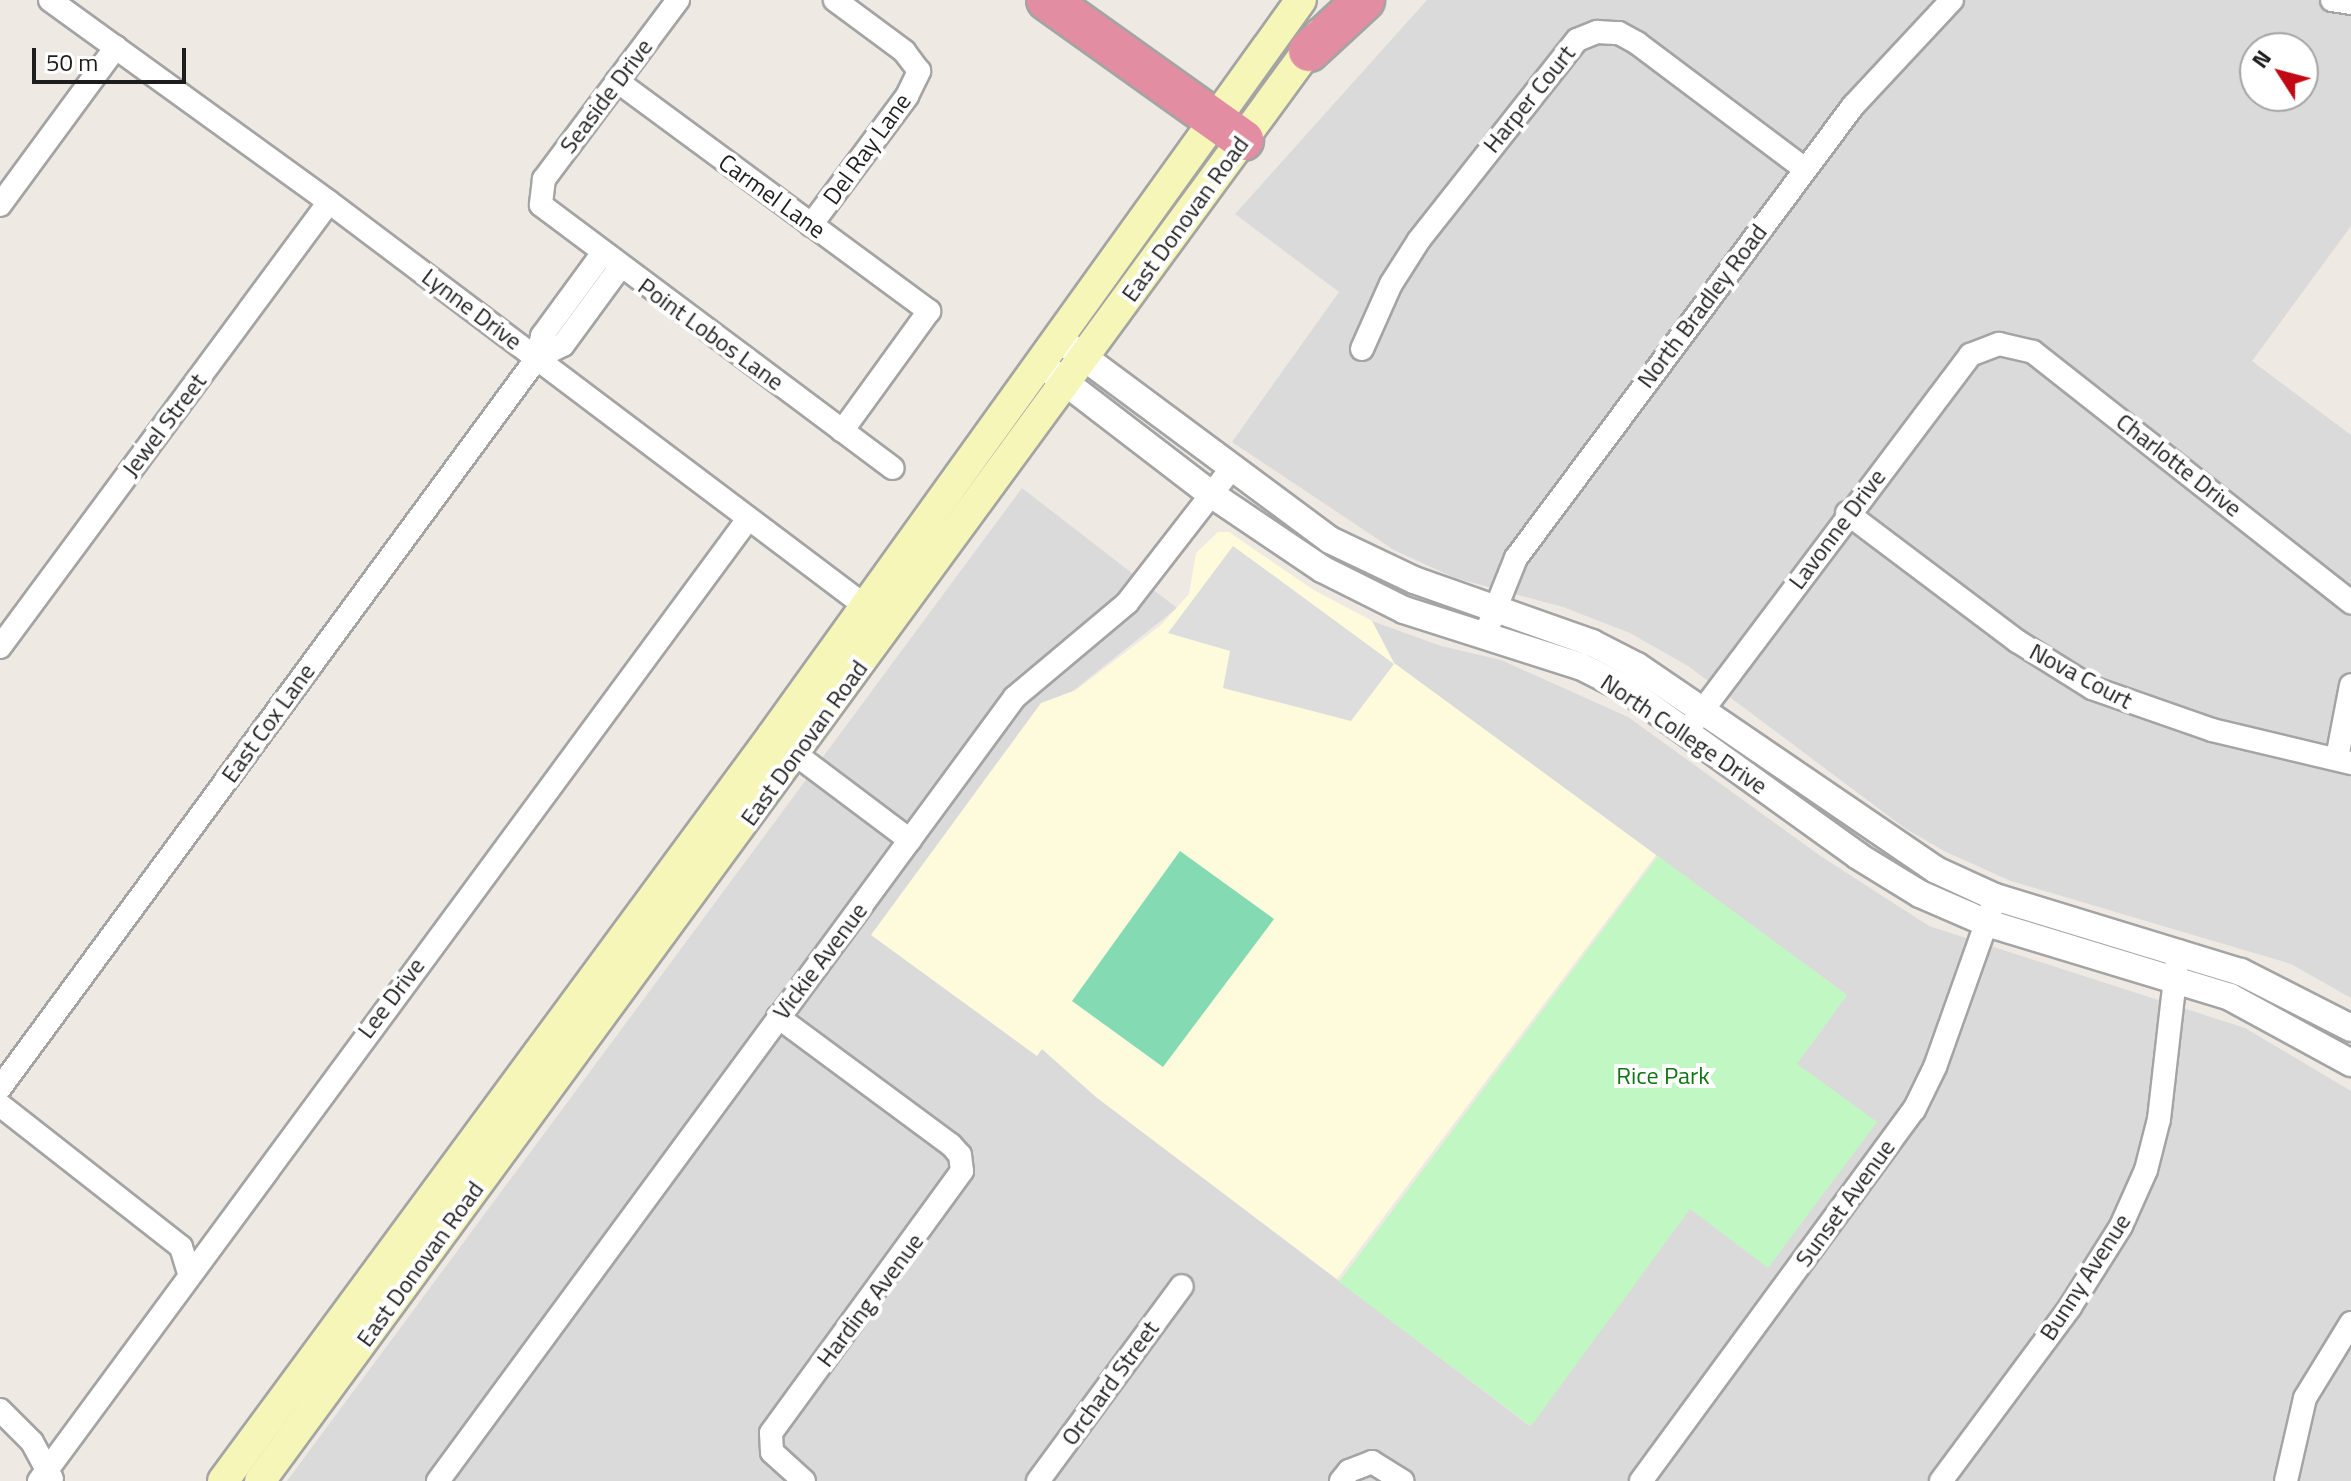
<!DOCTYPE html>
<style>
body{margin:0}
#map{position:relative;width:2351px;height:1481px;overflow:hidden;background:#eee9e3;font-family:"Titillium Web",sans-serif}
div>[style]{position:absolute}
.residential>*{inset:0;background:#dbdada}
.education>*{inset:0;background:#fdfbdc}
.park>*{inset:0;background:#c1f7c2}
.pitch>*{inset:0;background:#84dab3}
.parking>*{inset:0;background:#ddd}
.roads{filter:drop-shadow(2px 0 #a4a4a4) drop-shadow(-2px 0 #a4a4a4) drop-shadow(0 2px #a4a4a4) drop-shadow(0 -2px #a4a4a4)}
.minor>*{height:22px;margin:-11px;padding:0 11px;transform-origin:11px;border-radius:11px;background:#fff}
.tertiary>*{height:26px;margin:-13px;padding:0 13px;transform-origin:13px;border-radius:13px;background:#fff}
.secondary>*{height:30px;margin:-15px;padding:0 15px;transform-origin:15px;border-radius:15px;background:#f6f6b8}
.motorway>*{height:40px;margin:-20px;padding:0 20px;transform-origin:20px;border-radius:20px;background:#e28da2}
span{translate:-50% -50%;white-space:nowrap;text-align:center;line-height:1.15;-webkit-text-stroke:8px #fff;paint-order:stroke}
.street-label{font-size:24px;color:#1d1d1d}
.park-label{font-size:24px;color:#107513}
.north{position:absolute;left:2239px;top:32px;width:80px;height:80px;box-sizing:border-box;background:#fff;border:2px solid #a5a5a5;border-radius:50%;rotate:306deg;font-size:22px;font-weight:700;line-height:32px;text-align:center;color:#1d1d1d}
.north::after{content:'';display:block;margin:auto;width:28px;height:36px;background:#c10914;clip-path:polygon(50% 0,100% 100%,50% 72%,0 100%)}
.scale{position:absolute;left:32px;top:48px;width:154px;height:36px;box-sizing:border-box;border:4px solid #1d1d1d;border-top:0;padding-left:10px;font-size:24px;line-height:28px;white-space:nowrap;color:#1d1d1d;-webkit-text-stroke:6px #fff;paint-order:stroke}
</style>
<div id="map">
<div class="residential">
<i style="clip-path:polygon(evenodd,1427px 0,2351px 0,2351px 226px,2252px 361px,2351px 435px,2351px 998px,2291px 964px,2011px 881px,1946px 852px,1906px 829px,1688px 666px,1630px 633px,1563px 607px,1455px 578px,1394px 550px,1232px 442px,1339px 292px,1235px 214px,1427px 0,2255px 48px,2303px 48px,2303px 96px,2255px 96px,2255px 48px)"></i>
<i style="clip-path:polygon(1022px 488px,1177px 608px,1069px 694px,1037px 1055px,1042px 1049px,1096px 1097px,1530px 1426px,1847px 995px,1394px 663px,1372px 621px,1441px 646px,1501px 660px,1628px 717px,1822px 857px,1929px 926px,2245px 1028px,2351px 1091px,2351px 1481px,287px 1481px)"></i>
</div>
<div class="education">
<i style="clip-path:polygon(1218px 532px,1229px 532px,1312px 589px,1372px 621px,1394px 663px,1656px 855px,1337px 1279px,1096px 1097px,1042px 1049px,1037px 1056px,871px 935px,1041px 703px,1076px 690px,1161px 625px,1189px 594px,1196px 553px)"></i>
</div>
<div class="park">
<i style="clip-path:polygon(1658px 856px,1847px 995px,1797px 1064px,1877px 1122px,1768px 1268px,1690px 1209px,1531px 1426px,1339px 1282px)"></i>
</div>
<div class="pitch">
<i style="clip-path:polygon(1180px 851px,1274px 919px,1163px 1067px,1072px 1001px)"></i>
</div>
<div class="parking">
<i style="clip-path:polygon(1233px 546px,1394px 664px,1351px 721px,1223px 688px,1230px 651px,1168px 633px)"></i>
</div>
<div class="roads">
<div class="minor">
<i style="left:50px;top:0;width:344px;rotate:35.9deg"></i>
<i style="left:329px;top:202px;width:686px;rotate:37deg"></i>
<i style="left:678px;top:0;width:224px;rotate:126.8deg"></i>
<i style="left:544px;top:179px;width:26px;rotate:97deg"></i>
<i style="left:541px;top:205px;width:439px;rotate:36.8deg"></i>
<i style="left:2332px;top:0;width:19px;rotate:9deg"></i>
<i style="left:617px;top:81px;width:388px;rotate:36.4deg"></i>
<i style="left:929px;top:311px;width:148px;rotate:125.9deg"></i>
<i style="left:0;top:205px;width:196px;rotate:-53.7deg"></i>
<i style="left:811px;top:225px;width:161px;rotate:-53.3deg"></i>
<i style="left:907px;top:96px;width:28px;rotate:-64deg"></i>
<i style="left:919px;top:71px;width:25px;rotate:-127deg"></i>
<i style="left:904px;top:51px;width:86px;rotate:-143.5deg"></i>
<i style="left:1362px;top:349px;width:71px;rotate:-66deg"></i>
<i style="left:1391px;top:284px;width:52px;rotate:-57.5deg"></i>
<i style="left:1419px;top:240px;width:255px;rotate:-51.7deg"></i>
<i style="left:1577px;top:40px;width:22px;rotate:-22deg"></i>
<i style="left:1597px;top:32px;width:22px;rotate:3deg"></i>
<i style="left:1619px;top:33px;width:21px;rotate:29deg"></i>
<i style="left:1637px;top:43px;width:210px;rotate:36.9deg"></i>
<i style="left:537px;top:358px;width:29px;rotate:-27deg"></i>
<i style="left:563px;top:345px;width:97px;rotate:-53.8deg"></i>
<i style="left:1847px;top:513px;width:213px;rotate:37deg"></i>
<i style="left:2017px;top:641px;width:89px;rotate:32.1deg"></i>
<i style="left:2092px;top:688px;width:127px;rotate:19.3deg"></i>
<i style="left:2212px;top:730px;width:143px;rotate:13.4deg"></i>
<i style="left:1485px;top:635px;width:83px;rotate:-68.1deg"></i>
<i style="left:1516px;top:558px;width:564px;rotate:-53.29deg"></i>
<i style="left:1853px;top:106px;width:145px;rotate:-47deg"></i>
<i style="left:0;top:647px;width:553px;rotate:-53.52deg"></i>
<i style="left:1693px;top:723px;width:461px;rotate:-53deg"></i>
<i style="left:1970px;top:355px;width:31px;rotate:-21deg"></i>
<i style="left:1999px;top:344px;width:35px;rotate:13deg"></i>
<i style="left:2033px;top:352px;width:405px;rotate:38.2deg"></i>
<i style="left:782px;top:744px;width:160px;rotate:36.9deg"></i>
<i style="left:2337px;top:758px;width:74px;rotate:-79.1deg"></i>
<i style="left:778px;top:1017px;width:215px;rotate:36.5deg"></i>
<i style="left:951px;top:1145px;width:13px;rotate:48deg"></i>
<i style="left:960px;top:1155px;width:16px;rotate:83deg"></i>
<i style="left:962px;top:1171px;width:324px;rotate:126.1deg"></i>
<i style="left:771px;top:1433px;width:19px;rotate:87deg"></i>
<i style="left:772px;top:1452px;width:43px;rotate:42.2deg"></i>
<i style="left:0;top:1088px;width:906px;rotate:-53.66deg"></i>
<i style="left:537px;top:358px;width:23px;rotate:-77deg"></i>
<i style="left:542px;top:336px;width:102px;rotate:-53.8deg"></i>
<i style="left:0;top:1105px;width:230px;rotate:38.1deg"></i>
<i style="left:181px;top:1247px;width:27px;rotate:73deg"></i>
<i style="left:0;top:1410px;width:45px;rotate:45deg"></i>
<i style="left:32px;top:1442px;width:42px;rotate:61.6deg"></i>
<i style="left:39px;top:1481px;width:1195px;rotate:-53.61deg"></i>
<i style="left:438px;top:1481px;width:973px;rotate:-53.65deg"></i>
<i style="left:1015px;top:697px;width:146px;rotate:-40deg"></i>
<i style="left:1127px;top:603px;width:170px;rotate:-52.2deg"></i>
<i style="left:1038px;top:1481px;width:242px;rotate:-53.6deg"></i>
<i style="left:1341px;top:1481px;width:13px;rotate:-51deg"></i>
<i style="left:1349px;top:1471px;width:25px;rotate:-21deg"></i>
<i style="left:1372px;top:1462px;width:36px;rotate:32deg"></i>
<i style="left:1641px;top:1481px;width:461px;rotate:-53.7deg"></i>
<i style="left:1914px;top:1110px;width:48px;rotate:-64deg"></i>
<i style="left:1935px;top:1067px;width:170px;rotate:-70.4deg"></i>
<i style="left:1941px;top:1481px;width:217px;rotate:-53.4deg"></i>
<i style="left:2070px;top:1307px;width:96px;rotate:-57.8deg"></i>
<i style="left:2121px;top:1226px;width:61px;rotate:-65.9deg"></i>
<i style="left:2146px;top:1170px;width:53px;rotate:-75.7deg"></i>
<i style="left:2159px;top:1119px;width:169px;rotate:-83.5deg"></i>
<i style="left:2286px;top:1481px;width:85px;rotate:-77.1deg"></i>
<i style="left:2305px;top:1398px;width:88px;rotate:-58.5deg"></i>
</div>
<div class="tertiary">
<i style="left:1058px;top:338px;width:339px;rotate:36.6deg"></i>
<i style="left:1330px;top:540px;width:93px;rotate:25.5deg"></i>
<i style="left:1414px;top:580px;width:189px;rotate:19.5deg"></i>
<i style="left:1592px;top:643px;width:51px;rotate:27.1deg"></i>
<i style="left:1637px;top:666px;width:362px;rotate:34.3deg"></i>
<i style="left:1936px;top:870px;width:65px;rotate:24.6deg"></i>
<i style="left:1995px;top:897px;width:257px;rotate:17deg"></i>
<i style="left:2241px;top:972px;width:123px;rotate:27deg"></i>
<i style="left:1040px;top:363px;width:215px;rotate:37.5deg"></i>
<i style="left:1211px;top:494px;width:134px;rotate:34deg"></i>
<i style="left:1322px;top:569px;width:92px;rotate:26.6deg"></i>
<i style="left:1404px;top:610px;width:185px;rotate:17.7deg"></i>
<i style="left:1580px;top:666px;width:51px;rotate:26.6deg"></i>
<i style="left:1626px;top:689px;width:286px;rotate:35.7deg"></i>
<i style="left:1858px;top:856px;width:73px;rotate:31.5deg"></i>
<i style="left:1920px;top:894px;width:73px;rotate:23.4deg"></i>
<i style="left:1987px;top:923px;width:254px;rotate:16.9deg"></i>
<i style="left:2230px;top:997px;width:138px;rotate:28.6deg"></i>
</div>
<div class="secondary">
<i style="left:223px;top:1481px;width:925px;rotate:-53.61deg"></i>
<i style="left:772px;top:736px;width:906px;rotate:-54.29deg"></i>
<i style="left:260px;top:1481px;width:1794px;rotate:-53.78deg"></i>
</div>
<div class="motorway">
<i style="left:1047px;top:0;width:241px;rotate:35.5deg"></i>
<i style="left:1309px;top:51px;width:75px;rotate:-42.8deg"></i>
</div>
</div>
<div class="street-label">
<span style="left:606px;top:96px;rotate:-53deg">Seaside Drive</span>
<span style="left:1529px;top:99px;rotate:-51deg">Harper Court</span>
<span style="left:867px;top:149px;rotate:-54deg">Del Ray Lane</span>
<span style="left:772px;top:196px;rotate:36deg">Carmel Lane</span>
<span style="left:1185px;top:219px;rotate:-54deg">East Donovan Road</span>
<span style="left:1702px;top:306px;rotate:-53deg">North Bradley Road</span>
<span style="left:472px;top:309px;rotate:37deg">Lynne Drive</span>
<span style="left:711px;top:334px;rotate:36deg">Point Lobos Lane</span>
<span style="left:164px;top:425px;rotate:-53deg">Jewel Street</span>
<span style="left:2179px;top:465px;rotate:38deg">Charlotte Drive</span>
<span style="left:1837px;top:529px;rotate:-53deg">Lavonne Drive</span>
<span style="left:2081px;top:676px;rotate:28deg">Nova Court</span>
<span style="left:268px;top:723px;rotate:-54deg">East Cox Lane</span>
<span style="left:1684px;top:734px;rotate:34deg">North College Drive</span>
<span style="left:804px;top:743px;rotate:-54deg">East Donovan Road</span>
<span style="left:820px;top:961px;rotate:-53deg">Vickie Avenue</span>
<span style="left:391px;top:998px;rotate:-53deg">Lee Drive</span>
<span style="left:1845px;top:1203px;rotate:-54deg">Sunset Avenue</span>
<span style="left:420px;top:1264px;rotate:-54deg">East Donovan Road</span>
<span style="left:2085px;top:1277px;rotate:-57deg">Bunny Avenue</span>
<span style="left:870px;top:1300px;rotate:-53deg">Harding Avenue</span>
<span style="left:1110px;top:1383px;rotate:-54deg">Orchard Street</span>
</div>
<div class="park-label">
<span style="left:1663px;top:1076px">Rice Park</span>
</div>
<div class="north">N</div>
<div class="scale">50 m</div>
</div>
